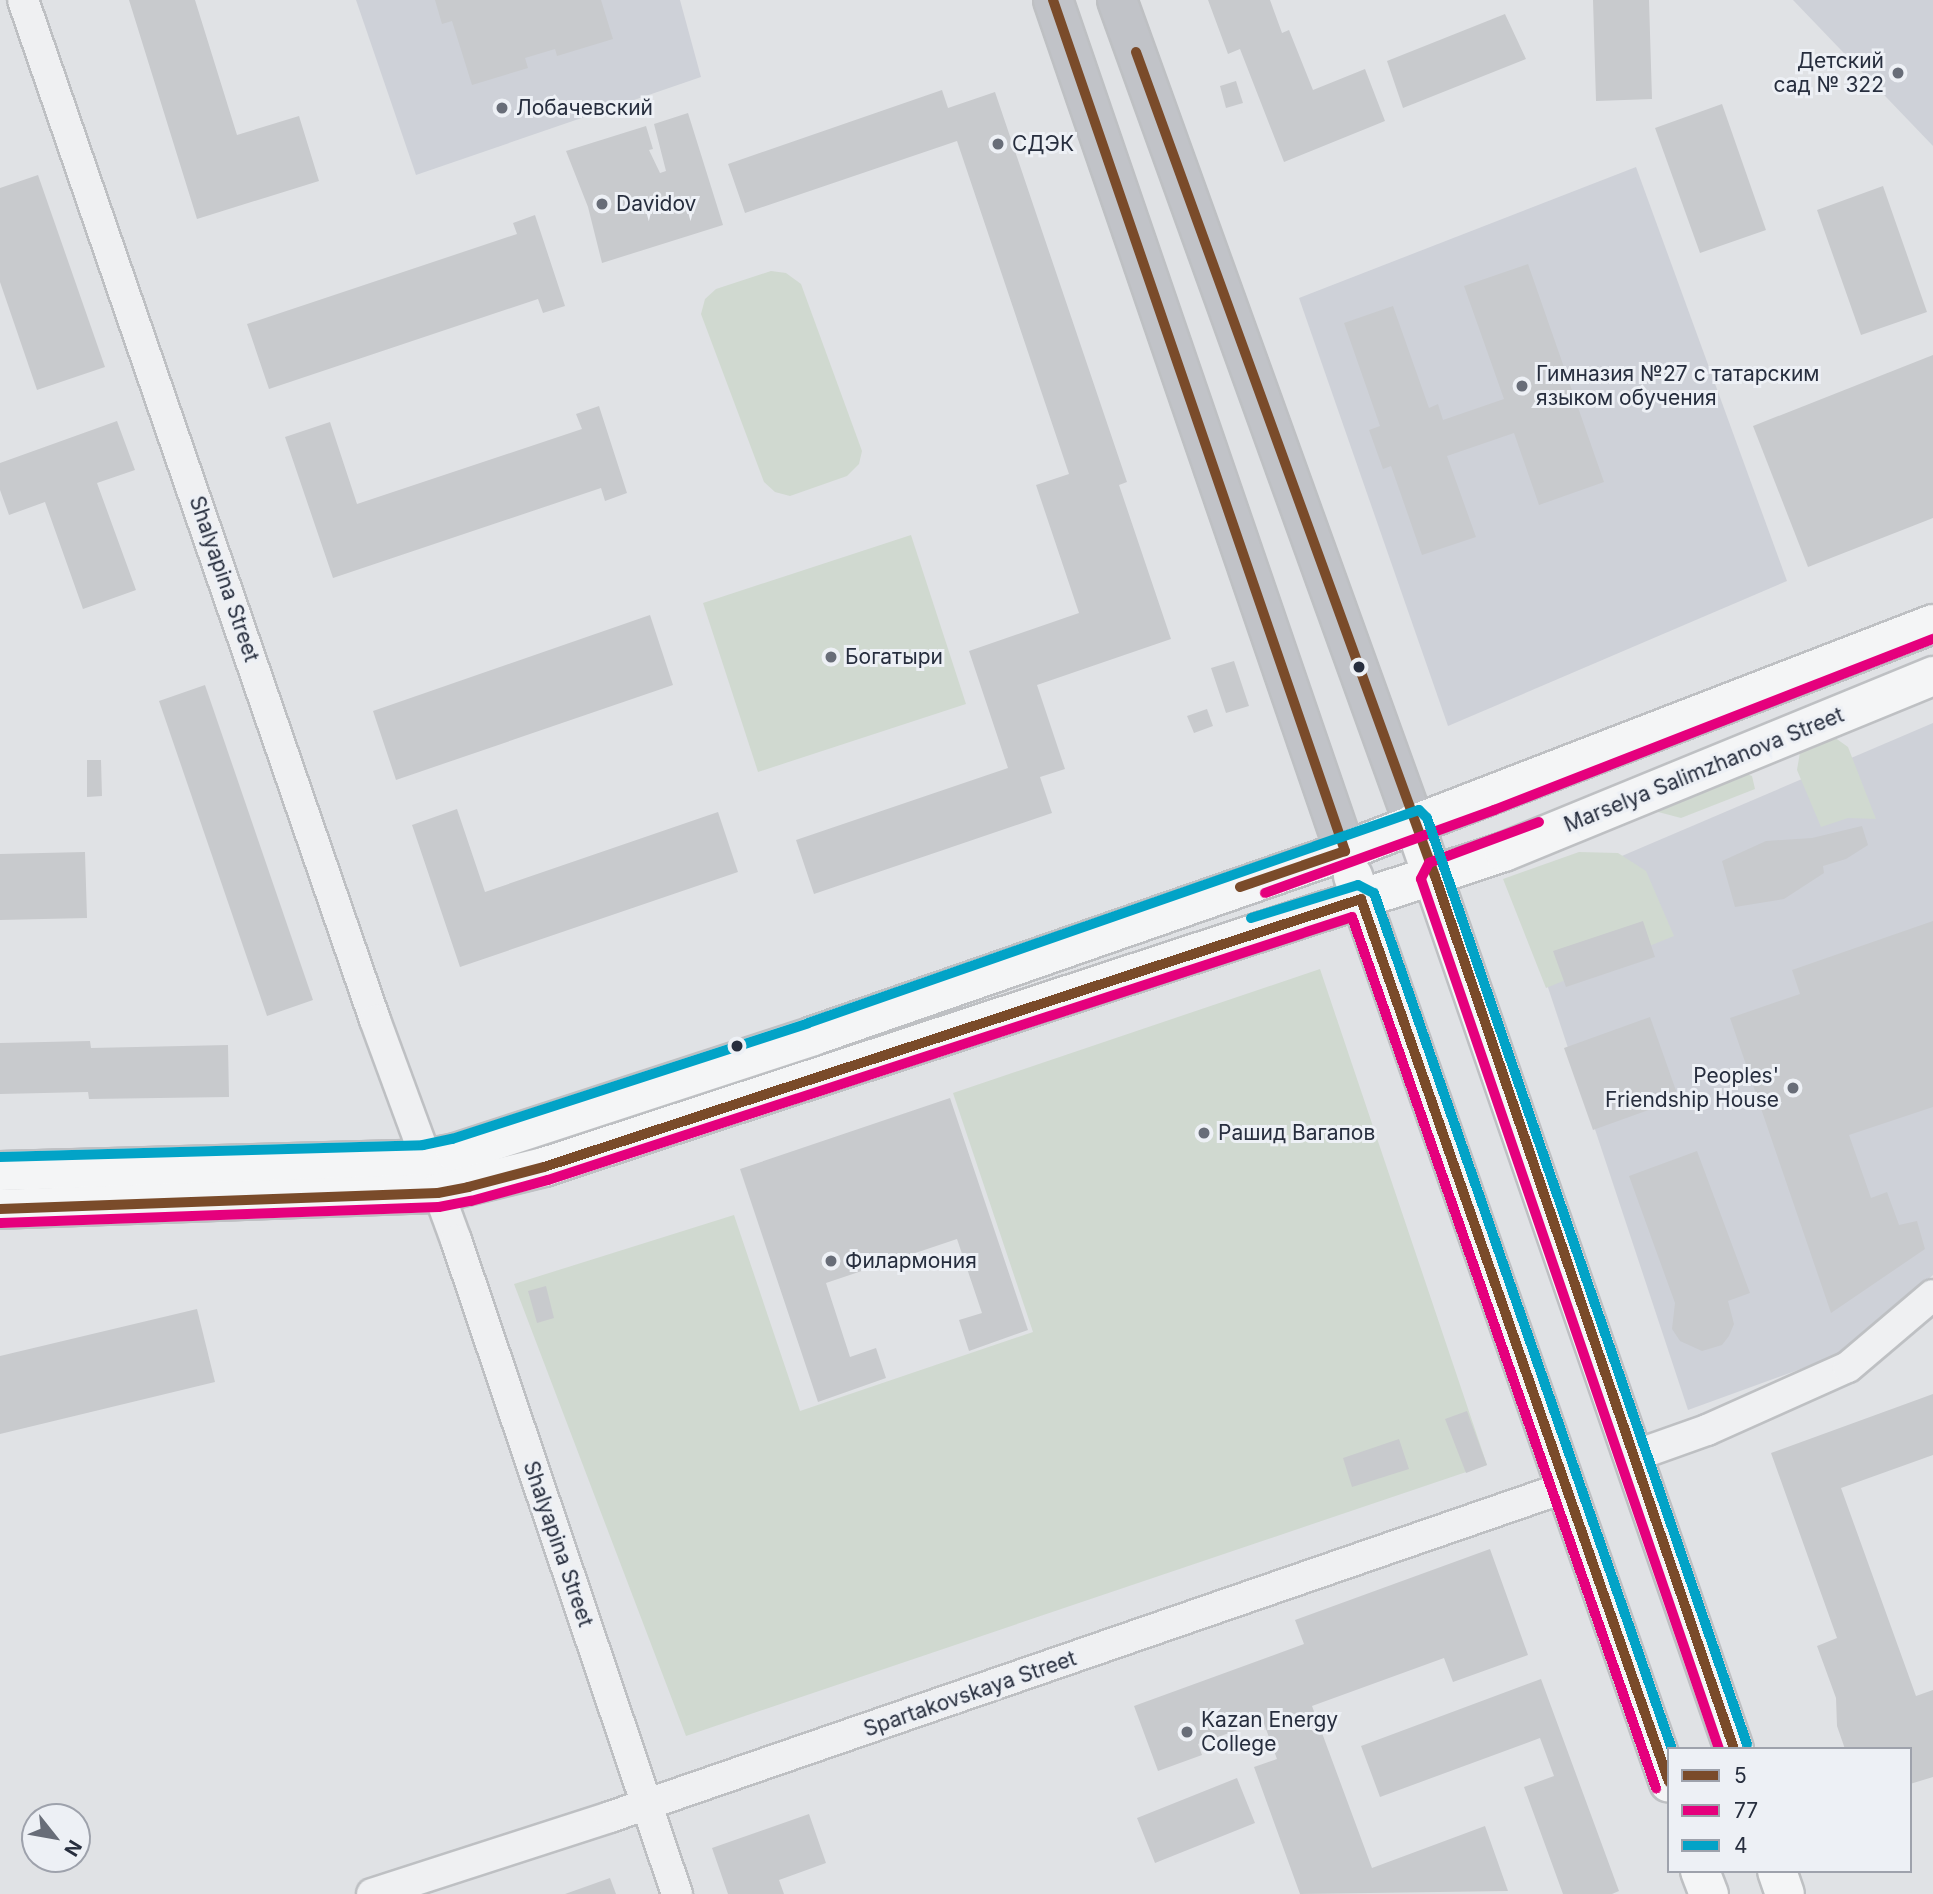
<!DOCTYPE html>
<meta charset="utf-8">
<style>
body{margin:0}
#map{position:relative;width:1933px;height:1894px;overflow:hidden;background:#e0e2e5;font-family:Inter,sans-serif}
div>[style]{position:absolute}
.built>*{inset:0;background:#ced1d8}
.green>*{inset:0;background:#d0d9d0}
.building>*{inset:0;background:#c8cacd}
.roads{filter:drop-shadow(2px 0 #bec0c3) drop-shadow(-2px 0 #bec0c3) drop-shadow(0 2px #bec0c3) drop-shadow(0 -2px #bec0c3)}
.minor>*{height:30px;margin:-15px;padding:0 15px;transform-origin:15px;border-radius:15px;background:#eff0f2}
.secondary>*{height:38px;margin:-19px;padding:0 19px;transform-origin:19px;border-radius:19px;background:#c1c3c8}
.primary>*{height:38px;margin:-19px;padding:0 19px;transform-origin:19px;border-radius:19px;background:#f4f5f6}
.bus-1>*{height:10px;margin:-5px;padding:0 5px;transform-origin:5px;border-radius:5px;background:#7a4b2a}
.bus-2>*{height:10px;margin:-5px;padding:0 5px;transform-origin:5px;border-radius:5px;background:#e5007d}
.bus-3>*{height:10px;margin:-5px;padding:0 5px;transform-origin:5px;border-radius:5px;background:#02a3c7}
.dots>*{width:19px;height:19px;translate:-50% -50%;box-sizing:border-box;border:4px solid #edf0f5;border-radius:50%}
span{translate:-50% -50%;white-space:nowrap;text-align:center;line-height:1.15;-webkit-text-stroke:6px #edf0f5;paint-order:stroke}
.poi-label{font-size:21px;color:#272e3e}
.right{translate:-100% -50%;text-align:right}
.left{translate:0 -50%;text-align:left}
.street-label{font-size:21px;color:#272e3e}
.legend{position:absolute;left:1667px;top:1747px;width:245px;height:126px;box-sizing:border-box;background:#edf0f5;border:2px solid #9ea2ac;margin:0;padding:9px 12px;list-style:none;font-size:21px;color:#272e3e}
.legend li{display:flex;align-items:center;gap:14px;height:35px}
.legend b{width:35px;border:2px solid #9ea2ac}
.north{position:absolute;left:21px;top:1803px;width:70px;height:70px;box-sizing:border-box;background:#edf0f5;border:2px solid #9ea2ac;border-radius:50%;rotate:121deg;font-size:19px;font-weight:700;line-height:28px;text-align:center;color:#272e3e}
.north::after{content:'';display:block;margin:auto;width:24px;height:32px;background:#686d78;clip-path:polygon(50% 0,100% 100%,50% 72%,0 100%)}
</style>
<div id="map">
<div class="built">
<i style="clip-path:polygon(356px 0,680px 0,701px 77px,416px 175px)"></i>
<i style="clip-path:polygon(1793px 0,1933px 0,1933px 146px)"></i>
<i style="clip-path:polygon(1636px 167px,1787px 581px,1448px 726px,1299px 298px)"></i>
<i style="clip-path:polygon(1933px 723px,1933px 1275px,1842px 1354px,1688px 1410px,1519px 900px)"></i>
</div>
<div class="green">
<i style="clip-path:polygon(771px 271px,786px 273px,801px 284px,862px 451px,859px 464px,847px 476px,790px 496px,775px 492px,764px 482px,701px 314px,705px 299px,716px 289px)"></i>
<i style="clip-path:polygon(911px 535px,966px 704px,758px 772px,703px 603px)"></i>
<i style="clip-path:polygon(1834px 737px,1848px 747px,1876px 819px,1848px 818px,1821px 827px,1797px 770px,1800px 752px,1816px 738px)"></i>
<i style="clip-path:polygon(1739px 771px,1752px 776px,1755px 789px,1681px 818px,1643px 808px)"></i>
<i style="clip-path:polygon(1579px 852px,1618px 853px,1646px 871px,1674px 936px,1546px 988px,1503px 879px)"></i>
<i style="clip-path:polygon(1320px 969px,1487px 1465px,686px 1736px,514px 1284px,734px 1215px,800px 1411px,1033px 1332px,953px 1093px)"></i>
</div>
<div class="building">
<i style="clip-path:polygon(129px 0,195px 0,237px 135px,299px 116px,319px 181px,197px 219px)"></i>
<i style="clip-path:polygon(435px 0,601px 0,613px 39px,557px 56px,555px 49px,525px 58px,528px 68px,472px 85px,452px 21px,442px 24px)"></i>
<i style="clip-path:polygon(1208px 0,1270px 0,1282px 33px,1289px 30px,1313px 90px,1365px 69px,1385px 121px,1284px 162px,1240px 49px,1228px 54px)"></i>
<i style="clip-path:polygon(1593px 0,1649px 0,1652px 99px,1596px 101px)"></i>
<i style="clip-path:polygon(1505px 14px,1526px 59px,1403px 108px,1387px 61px)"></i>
<i style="clip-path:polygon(1236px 81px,1243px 103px,1226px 108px,1220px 86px)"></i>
<i style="clip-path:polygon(942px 90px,948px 108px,995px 92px,1127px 482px,1119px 485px,1171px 639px,1037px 685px,1065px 769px,1040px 777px,1052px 813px,814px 894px,796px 840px,1008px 768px,969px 651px,1079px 613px,1036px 485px,1069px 474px,957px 141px,745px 213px,728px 164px)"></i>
<i style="clip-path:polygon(1722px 104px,1766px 230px,1700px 253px,1655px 128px)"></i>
<i style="clip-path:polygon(688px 113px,723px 225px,602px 263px,588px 207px,566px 151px,646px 126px,653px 149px,649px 150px,660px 173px,666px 171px,654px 124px)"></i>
<i style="clip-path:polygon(38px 175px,105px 367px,37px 390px,0 282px,0 188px)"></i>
<i style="clip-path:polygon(1883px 186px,1927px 312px,1861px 335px,1817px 210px)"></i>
<i style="clip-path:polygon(535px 215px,565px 306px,543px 313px,538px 299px,269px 389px,247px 324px,517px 234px,513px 223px)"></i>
<i style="clip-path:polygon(1528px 264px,1604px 482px,1539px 505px,1514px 433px,1447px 456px,1476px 537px,1422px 555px,1391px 466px,1383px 469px,1369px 430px,1380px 426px,1344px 323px,1393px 306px,1429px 408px,1438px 404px,1443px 420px,1504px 399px,1464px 286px)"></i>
<i style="clip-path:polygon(1933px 355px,1933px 518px,1808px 567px,1753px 426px)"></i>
<i style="clip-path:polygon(599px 406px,627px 493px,605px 501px,601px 488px,333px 578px,285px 437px,330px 422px,357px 504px,582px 429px,576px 414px)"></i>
<i style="clip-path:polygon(117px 421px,135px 470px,97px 483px,136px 590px,83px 609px,45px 502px,9px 515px,0 490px,0 463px)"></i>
<i style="clip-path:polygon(650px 615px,673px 685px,396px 780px,373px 711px)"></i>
<i style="clip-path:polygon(1234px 661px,1249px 706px,1226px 713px,1211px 668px)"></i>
<i style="clip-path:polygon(205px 685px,313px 1000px,267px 1016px,159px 701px)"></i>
<i style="clip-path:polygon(1207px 709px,1213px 726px,1194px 733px,1187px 716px)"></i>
<i style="clip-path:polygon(87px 760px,101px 760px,102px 796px,87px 797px)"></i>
<i style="clip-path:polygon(457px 809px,485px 892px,718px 812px,738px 872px,460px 967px,412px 825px)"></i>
<i style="clip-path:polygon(1862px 826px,1868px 845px,1846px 859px,1823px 866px,1824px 873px,1784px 899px,1735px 907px,1722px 861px,1766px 841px,1812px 838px)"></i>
<i style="clip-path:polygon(85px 852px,87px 918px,0 920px,0 854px)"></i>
<i style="clip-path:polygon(1643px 921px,1655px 957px,1566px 987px,1553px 951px)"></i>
<i style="clip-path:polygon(1933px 921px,1933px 1107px,1849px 1135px,1871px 1198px,1887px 1192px,1899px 1225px,1917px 1221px,1925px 1249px,1831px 1313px,1730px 1018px,1800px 994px,1792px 970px)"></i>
<i style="clip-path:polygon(1650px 1017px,1679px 1099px,1593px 1130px,1564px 1048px)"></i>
<i style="clip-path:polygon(90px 1041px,91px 1048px,228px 1045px,229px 1097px,89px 1099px,88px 1092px,0 1094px,0 1043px)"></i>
<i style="clip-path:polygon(950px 1098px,1028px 1330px,969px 1351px,959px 1320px,982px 1313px,957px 1239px,826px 1283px,850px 1357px,876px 1348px,886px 1378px,818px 1402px,740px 1169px)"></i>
<i style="clip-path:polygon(1697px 1151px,1750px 1293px,1728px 1301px,1734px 1324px,1729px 1336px,1722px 1345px,1702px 1351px,1680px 1341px,1672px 1329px,1675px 1303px,1629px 1176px)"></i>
<i style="clip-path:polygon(546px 1286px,554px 1318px,537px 1323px,528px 1291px)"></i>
<i style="clip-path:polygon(197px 1309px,215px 1382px,0 1434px,0 1356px)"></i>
<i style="clip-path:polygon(1933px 1394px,1933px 1455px,1841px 1488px,1916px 1696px,1933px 1690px,1933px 1777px,1910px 1784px,1910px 1749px,1845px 1749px,1837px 1726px,1836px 1698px,1817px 1646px,1837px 1638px,1771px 1453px)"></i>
<i style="clip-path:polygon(1467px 1411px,1487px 1465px,1466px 1473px,1445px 1419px)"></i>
<i style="clip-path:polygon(1399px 1439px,1409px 1469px,1352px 1487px,1343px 1458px)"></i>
<i style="clip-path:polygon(1490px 1549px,1528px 1655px,1453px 1682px,1444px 1658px,1312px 1706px,1372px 1868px,1485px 1826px,1508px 1891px,1300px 1894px,1254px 1767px,1277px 1759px,1263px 1721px,1198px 1744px,1202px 1755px,1158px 1771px,1134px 1706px,1304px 1644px,1295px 1620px)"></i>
<i style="clip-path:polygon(1541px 1679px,1619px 1891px,1612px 1894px,1563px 1894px,1524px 1787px,1554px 1776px,1540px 1738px,1380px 1797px,1361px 1746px)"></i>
<i style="clip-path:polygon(1237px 1778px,1255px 1823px,1155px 1863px,1137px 1818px)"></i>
<i style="clip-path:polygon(809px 1814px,826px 1863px,779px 1880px,784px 1894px,728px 1894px,712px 1848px)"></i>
<i style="clip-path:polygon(610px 1878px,616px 1894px,565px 1894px)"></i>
</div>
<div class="roads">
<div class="minor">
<i style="left:23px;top:0;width:1079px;rotate:70.96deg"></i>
<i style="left:375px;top:1020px;width:234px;rotate:69.8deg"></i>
<i style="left:456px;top:1240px;width:690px;rotate:71.33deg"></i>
<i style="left:1631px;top:1457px;width:81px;rotate:-19.6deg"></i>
<i style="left:1707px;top:1430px;width:154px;rotate:-24.1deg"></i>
<i style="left:1848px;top:1367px;width:111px;rotate:-40.3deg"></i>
<i style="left:372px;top:1894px;width:250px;rotate:-17.9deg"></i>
<i style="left:610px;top:1817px;width:1011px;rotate:-19.04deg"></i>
</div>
<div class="secondary">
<i style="left:1053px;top:0;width:900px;rotate:71.06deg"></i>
<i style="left:1117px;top:0;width:875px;rotate:70.16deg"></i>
</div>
<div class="primary">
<i style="left:1414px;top:823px;width:980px;rotate:70.94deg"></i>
<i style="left:1353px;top:876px;width:960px;rotate:70.79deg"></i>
<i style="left:0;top:1171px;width:425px;rotate:-1.6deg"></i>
<i style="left:425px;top:1159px;width:32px;rotate:-11deg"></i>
<i style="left:456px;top:1153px;width:376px;rotate:-18.1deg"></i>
<i style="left:813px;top:1036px;width:563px;rotate:-19.17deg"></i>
<i style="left:1345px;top:851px;width:630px;rotate:-21.11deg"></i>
<i style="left:0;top:1209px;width:438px;rotate:-2.1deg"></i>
<i style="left:438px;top:1193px;width:109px;rotate:-13.8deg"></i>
<i style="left:544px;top:1167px;width:1010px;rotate:-18.17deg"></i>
<i style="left:1504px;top:852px;width:464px;rotate:-22.3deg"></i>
<i style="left:1700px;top:1871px;width:25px;rotate:69deg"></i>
<i style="left:1777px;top:1871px;width:24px;rotate:71deg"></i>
</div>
</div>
<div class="bus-1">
<i style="left:1053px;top:0;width:900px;rotate:71.06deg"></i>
<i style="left:1345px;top:851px;width:111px;rotate:161.1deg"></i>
<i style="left:1136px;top:52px;width:877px;rotate:70.06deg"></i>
<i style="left:1435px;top:876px;width:923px;rotate:71.09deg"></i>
<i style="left:0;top:1209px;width:438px;rotate:-2.1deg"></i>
<i style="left:438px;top:1193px;width:31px;rotate:-11deg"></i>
<i style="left:468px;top:1187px;width:79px;rotate:-14.7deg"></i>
<i style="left:544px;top:1167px;width:860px;rotate:-18.16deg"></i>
<i style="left:1361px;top:899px;width:935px;rotate:70.77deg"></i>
</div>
<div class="bus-2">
<i style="left:1539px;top:822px;width:117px;rotate:159.6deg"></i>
<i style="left:1429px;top:863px;width:18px;rotate:117deg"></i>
<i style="left:1421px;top:879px;width:920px;rotate:71.09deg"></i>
<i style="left:1265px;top:893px;width:244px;rotate:-19.9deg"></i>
<i style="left:1494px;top:810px;width:471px;rotate:-21.3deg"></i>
<i style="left:1px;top:1223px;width:438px;rotate:-2.1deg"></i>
<i style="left:439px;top:1207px;width:33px;rotate:-11deg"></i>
<i style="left:471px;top:1201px;width:80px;rotate:-15.3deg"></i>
<i style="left:548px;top:1180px;width:846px;rotate:-18.11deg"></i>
<i style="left:1352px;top:917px;width:923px;rotate:70.76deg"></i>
</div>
<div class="bus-3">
<i style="left:1251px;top:918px;width:112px;rotate:-17.1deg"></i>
<i style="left:1358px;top:885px;width:18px;rotate:27deg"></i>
<i style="left:1374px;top:893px;width:906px;rotate:70.81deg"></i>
<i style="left:0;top:1157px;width:423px;rotate:-1.6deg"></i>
<i style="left:423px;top:1145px;width:30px;rotate:-12deg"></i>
<i style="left:452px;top:1139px;width:374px;rotate:-18deg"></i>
<i style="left:808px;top:1023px;width:647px;rotate:-19.22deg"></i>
<i style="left:1419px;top:810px;width:11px;rotate:45deg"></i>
<i style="left:1427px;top:818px;width:980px;rotate:70.94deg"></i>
</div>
<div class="dots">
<i style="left:1898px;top:73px;background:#686d78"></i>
<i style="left:502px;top:108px;background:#686d78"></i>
<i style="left:998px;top:144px;background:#686d78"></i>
<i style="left:602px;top:204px;background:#686d78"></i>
<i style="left:1522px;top:386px;background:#686d78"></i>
<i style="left:831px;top:657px;background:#686d78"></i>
<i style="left:1359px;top:667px;background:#272e3e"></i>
<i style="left:737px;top:1046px;background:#272e3e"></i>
<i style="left:1793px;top:1088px;background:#686d78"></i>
<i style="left:1204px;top:1133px;background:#686d78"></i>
<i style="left:831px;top:1261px;background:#686d78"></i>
<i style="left:1187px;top:1732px;background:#686d78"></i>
</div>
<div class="poi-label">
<span class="right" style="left:1884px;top:73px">Детский<br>сад № 322</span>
<span class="left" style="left:516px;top:108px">Лобачевский</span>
<span class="left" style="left:1012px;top:144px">СДЭК</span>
<span class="left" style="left:616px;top:204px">Davidov</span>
<span class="left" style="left:1536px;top:386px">Гимназия №27 с татарским<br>языком обучения</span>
<span class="left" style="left:845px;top:657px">Богатыри</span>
<span class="right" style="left:1779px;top:1088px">Peoples'<br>Friendship House</span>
<span class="left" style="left:1218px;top:1133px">Рашид Вагапов</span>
<span class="left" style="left:845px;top:1261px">Филармония</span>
<span class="left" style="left:1201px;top:1732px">Kazan Energy<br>College</span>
</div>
<div class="street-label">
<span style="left:224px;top:579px;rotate:71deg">Shalyapina Street</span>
<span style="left:1704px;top:770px;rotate:-22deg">Marselya Salimzhanova Street</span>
<span style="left:558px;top:1544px;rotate:71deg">Shalyapina Street</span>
<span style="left:970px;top:1694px;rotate:-19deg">Spartakovskaya Street</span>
</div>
<ul class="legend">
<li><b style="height:9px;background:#7a4b2a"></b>5</li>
<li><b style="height:9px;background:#e5007d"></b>77</li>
<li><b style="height:9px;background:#02a3c7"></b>4</li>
</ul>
<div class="north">N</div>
</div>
